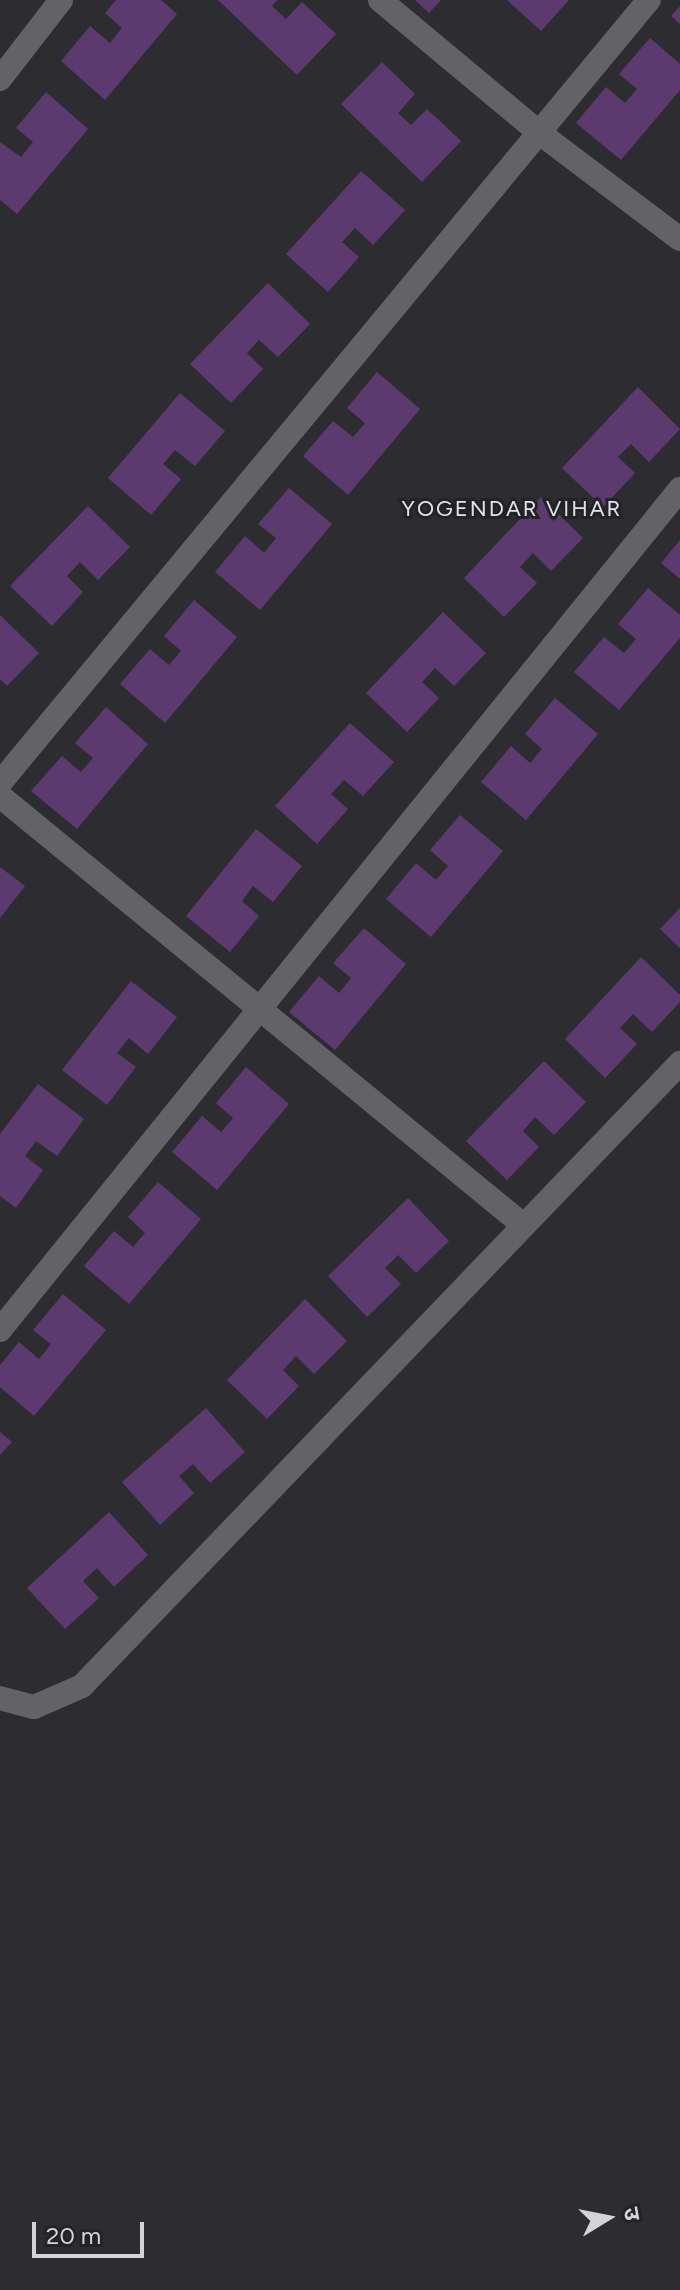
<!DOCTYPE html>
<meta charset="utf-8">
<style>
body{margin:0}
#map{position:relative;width:680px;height:2290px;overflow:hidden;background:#2d2d31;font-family:Figtree,"Noto Sans Devanagari",sans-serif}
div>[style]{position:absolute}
.building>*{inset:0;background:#5c3a6f}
.minor>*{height:24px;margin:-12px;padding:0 12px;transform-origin:12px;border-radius:12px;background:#626267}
span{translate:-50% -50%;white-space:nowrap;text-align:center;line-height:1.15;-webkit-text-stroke:6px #232327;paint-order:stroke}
.neighbourhood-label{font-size:22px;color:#e3e2e8;letter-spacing:2px}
.north{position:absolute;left:568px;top:2178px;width:80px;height:80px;-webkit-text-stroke:6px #232327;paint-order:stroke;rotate:80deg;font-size:22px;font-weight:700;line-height:32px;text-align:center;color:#d4d4d6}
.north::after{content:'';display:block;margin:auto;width:28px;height:36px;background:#d4d4d6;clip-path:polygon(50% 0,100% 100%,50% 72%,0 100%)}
.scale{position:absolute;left:32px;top:2222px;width:112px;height:36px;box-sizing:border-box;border:4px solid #d4d4d6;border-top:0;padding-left:10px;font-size:24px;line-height:28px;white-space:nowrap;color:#d4d4d6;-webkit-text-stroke:6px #232327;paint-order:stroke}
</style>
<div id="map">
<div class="building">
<i style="clip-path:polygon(116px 0,161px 0,177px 14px,105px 100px,61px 61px,90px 26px,110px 43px,122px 28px,105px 13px)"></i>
<i style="clip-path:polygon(218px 0,277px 0,272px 6px,286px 19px,302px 2px,336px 34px,297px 75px)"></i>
<i style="clip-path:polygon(415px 0,441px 0,429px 13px)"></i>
<i style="clip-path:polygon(507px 0,569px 0,541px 31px)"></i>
<i style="clip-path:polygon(680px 6px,680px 24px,671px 16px)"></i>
<i style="clip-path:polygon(650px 38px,680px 64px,680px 90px,621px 160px,576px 123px,606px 87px,625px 103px,637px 89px,619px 74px)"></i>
<i style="clip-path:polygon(382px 62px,415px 94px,398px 113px,411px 125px,427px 109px,461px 141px,422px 182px,341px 104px)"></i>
<i style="clip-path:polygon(46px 92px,88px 129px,17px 214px,0 200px,0 142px,21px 157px,33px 142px,16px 128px)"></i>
<i style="clip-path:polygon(361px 171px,405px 210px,373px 245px,355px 228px,342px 242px,359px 257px,328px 292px,286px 254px)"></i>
<i style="clip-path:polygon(268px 283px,310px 324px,278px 357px,259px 340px,247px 353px,263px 369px,231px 403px,190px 364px)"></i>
<i style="clip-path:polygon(377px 372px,420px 409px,348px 495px,303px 456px,333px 421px,353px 437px,365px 423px,347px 408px)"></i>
<i style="clip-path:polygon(638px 387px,680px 429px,649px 462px,631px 444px,618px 457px,635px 473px,603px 507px,562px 468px)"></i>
<i style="clip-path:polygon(180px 393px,225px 431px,195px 466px,175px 450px,163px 464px,181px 479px,151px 515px,108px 478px)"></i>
<i style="clip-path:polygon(289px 488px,332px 524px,260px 610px,215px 572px,245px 536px,264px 553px,276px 538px,258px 524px)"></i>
<i style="clip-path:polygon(541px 497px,583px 538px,551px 571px,533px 553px,520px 567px,537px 583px,504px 617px,464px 578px)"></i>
<i style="clip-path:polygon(88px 506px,130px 547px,98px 580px,80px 562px,67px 576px,83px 592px,52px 626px,10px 586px)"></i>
<i style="clip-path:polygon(680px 540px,680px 579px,661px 563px)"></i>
<i style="clip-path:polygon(648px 588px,680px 615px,680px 638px,619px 710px,574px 672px,604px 637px,624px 653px,636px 639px,618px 624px)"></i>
<i style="clip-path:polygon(194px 600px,237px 637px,165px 723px,120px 684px,150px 649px,169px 665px,181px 651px,164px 636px)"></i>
<i style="clip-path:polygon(443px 612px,486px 653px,454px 686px,435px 668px,422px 682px,439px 698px,407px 732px,366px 693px)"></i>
<i style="clip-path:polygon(0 615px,39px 653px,7px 686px,0 679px)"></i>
<i style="clip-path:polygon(555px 698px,598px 734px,526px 820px,481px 782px,511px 746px,530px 763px,542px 749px,525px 734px)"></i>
<i style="clip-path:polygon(106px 707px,148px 744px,77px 829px,31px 791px,62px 756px,81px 772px,93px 758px,75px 743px)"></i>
<i style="clip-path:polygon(350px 723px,394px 762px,363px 796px,344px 780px,331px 794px,348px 809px,317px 844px,275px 806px)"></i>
<i style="clip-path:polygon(460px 815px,503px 851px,431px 937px,386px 899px,416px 863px,436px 880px,448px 866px,430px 850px)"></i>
<i style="clip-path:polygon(256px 829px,302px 866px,273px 902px,253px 886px,242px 901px,259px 916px,230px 952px,186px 916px)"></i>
<i style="clip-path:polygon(0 867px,25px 886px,0 918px)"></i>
<i style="clip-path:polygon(680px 908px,680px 948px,660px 929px)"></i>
<i style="clip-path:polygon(364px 928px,406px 964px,335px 1050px,289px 1012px,319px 976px,339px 993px,351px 978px,333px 963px)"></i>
<i style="clip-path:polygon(641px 957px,680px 995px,680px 1002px,652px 1032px,633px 1014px,620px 1028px,637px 1044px,605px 1078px,565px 1039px)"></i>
<i style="clip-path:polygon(131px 981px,177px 1017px,148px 1054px,129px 1038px,117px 1053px,136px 1067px,107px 1105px,62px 1070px)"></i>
<i style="clip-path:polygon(544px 1061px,586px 1102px,554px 1135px,535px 1117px,523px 1131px,539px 1147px,507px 1180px,466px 1141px)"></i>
<i style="clip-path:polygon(246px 1067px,289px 1104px,217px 1190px,172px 1152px,202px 1116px,221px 1132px,233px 1118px,216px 1103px)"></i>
<i style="clip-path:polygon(38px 1084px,84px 1119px,57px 1156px,36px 1141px,25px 1156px,43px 1170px,16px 1208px,0 1196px,0 1134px)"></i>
<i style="clip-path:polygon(158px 1182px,201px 1219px,129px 1304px,84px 1266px,114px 1231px,133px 1247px,145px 1233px,128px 1217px)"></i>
<i style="clip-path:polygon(408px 1198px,449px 1241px,416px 1273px,398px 1255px,385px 1268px,401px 1284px,367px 1317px,328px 1276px)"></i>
<i style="clip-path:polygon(63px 1294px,106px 1330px,34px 1416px,0 1387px,0 1365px,19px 1342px,39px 1359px,51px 1344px,33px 1330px)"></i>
<i style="clip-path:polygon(305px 1299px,347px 1341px,314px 1374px,296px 1356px,283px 1370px,299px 1386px,267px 1419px,227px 1380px)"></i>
<i style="clip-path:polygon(206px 1408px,245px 1452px,210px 1483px,193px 1464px,179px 1476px,194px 1493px,160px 1525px,122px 1482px)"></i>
<i style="clip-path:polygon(0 1432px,12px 1442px,0 1455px)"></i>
<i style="clip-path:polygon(109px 1512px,148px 1555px,114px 1587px,97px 1568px,83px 1581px,99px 1598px,65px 1629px,27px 1588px)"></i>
</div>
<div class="minor">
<i style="left:380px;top:0;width:209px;rotate:39.8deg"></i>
<i style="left:541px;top:134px;width:174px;rotate:37.1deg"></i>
<i style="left:0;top:79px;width:100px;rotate:-52.3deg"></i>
<i style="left:0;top:783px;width:1017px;rotate:-50.35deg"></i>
<i style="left:0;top:796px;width:675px;rotate:39.35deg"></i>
<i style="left:0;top:1330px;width:1082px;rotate:-51.04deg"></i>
<i style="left:0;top:1698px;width:35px;rotate:15deg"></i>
<i style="left:34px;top:1707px;width:52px;rotate:-23.6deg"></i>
<i style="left:82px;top:1686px;width:864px;rotate:-46.17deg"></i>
</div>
<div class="neighbourhood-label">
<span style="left:512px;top:509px">YOGENDAR VIHAR</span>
</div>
<div class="north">उ</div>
<div class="scale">20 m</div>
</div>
